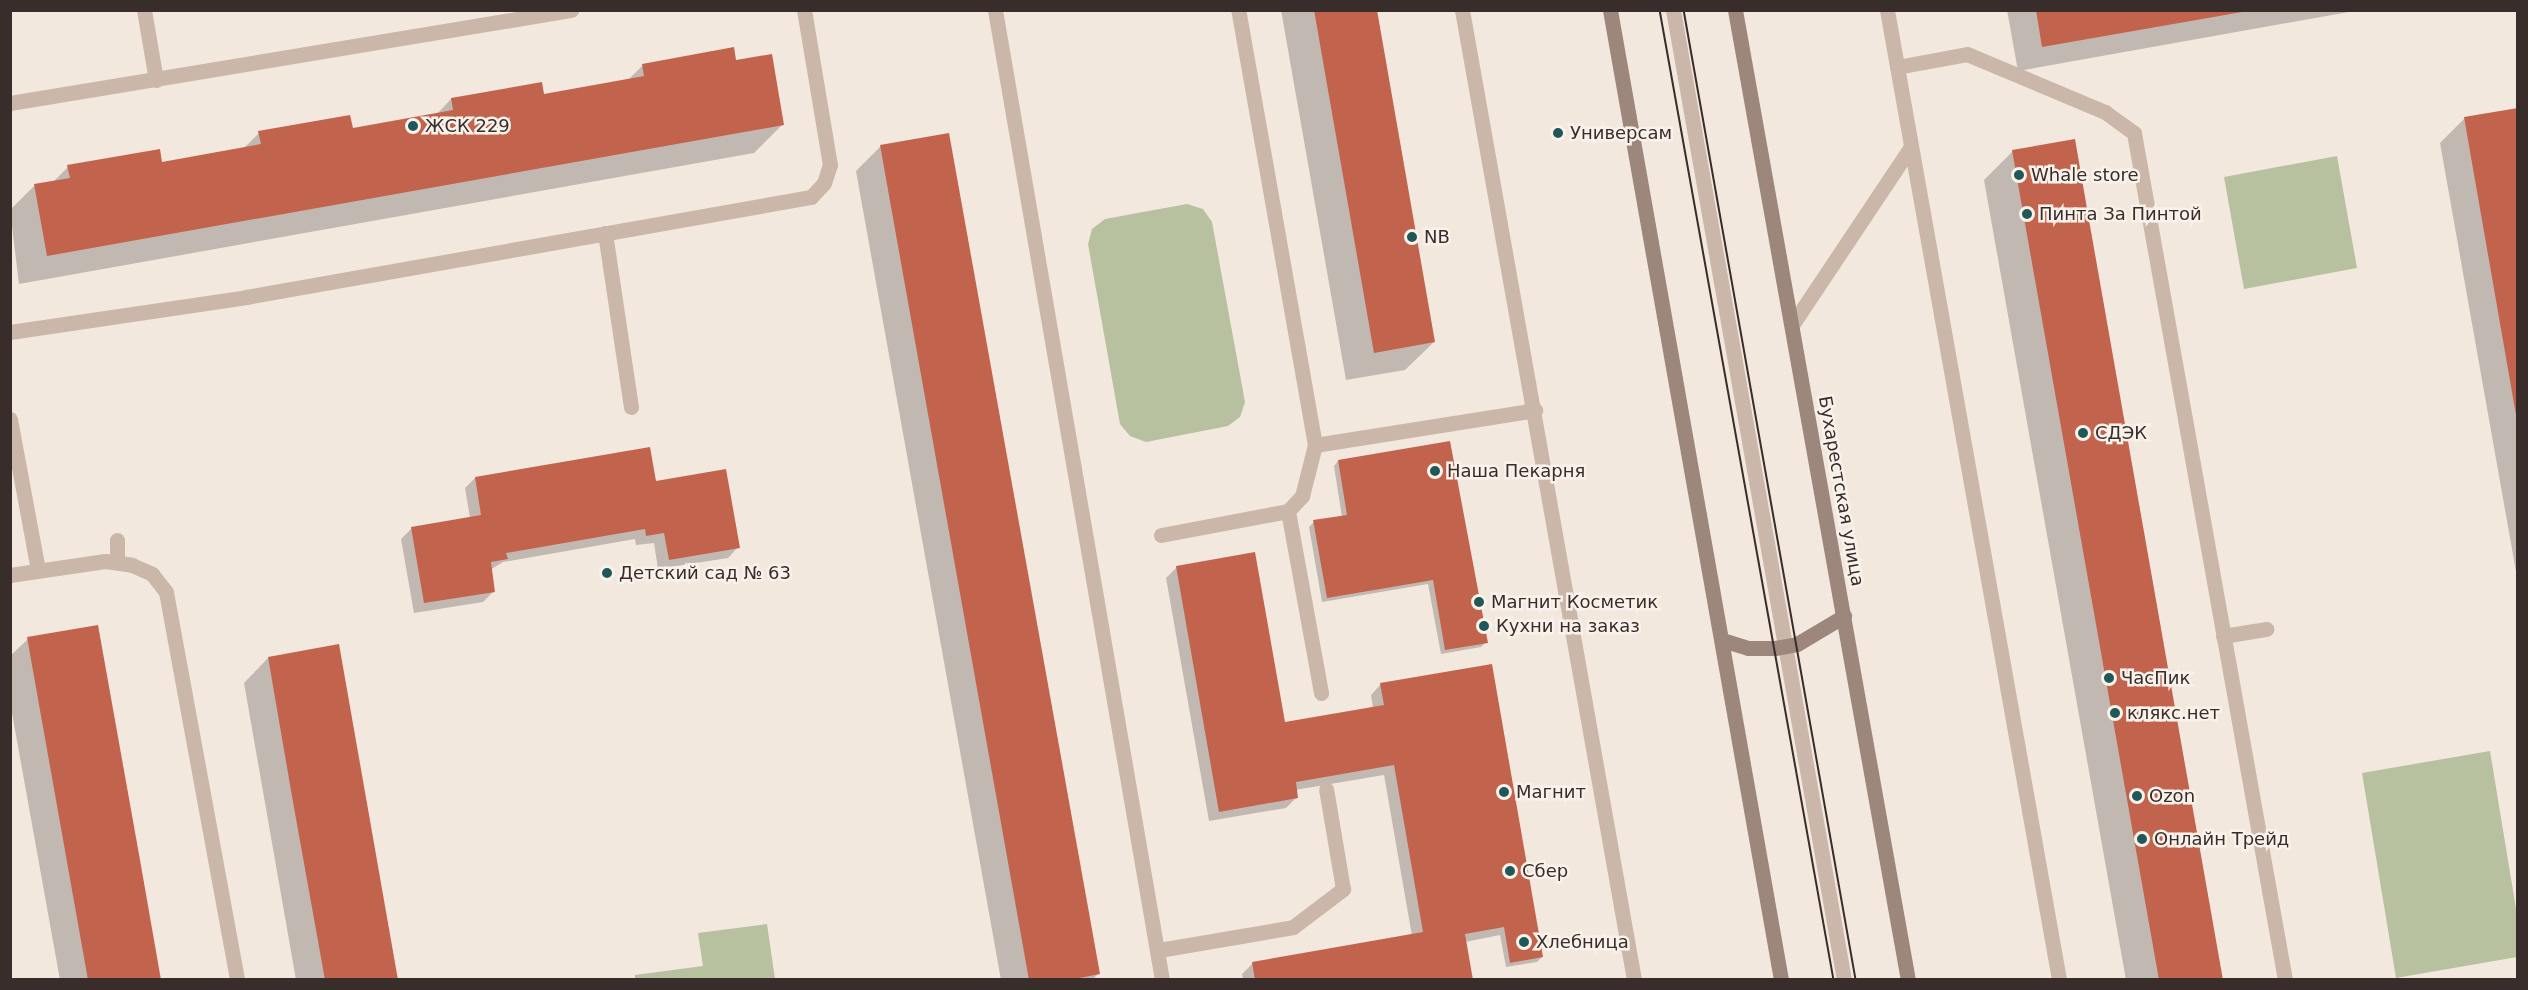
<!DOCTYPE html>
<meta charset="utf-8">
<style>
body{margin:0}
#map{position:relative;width:2528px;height:990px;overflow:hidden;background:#f2e8de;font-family:"DejaVu Sans",sans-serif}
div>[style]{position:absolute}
.green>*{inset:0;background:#b7c19f}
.shadow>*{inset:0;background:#0003}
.building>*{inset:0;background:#c2634d}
.lane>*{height:15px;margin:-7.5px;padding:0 7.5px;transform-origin:7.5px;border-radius:7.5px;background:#cab7aa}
.street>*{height:15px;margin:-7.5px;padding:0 7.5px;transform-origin:7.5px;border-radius:7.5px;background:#cab7aa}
.secondary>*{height:15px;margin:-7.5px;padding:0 7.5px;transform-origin:7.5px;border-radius:7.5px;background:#9d867c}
.tram>*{height:1.5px;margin:-0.75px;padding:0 0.75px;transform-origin:0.75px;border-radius:0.75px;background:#382d2a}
.dots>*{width:16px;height:16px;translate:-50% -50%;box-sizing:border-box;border:3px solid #f9f2eb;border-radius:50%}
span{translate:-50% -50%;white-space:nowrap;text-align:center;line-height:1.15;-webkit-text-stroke:5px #f9f2eb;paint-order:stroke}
.poi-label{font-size:18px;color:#382d2a}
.left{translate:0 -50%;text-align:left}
.street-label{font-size:18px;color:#382d2a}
.frame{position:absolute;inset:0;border:12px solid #382d2a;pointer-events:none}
</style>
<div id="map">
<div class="green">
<i style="clip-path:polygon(2337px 156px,2357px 268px,2244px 289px,2224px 177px)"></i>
<i style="clip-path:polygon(1187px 204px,1203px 209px,1212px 222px,1245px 402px,1240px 417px,1228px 426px,1146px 442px,1130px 436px,1120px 424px,1088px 244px,1092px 229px,1105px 219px)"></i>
<i style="clip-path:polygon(2490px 751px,2517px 915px,2517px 957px,2396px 978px,2362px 773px)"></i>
<i style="clip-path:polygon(767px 924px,775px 979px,635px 979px,635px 975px,703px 966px,698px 933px)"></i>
</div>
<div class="shadow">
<i style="clip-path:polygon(1281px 10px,1375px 10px,1434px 342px,1405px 370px,1346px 380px)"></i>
<i style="clip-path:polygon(2007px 10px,2360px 10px,2018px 71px)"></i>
<i style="clip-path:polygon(735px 62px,783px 124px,754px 153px,19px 284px,10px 210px,35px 185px,53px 182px,68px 167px,160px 164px,243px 149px,259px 133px,352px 130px,436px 115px,451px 99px,543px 96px,627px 81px,643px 65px)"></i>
<i style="clip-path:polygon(2518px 109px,2518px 583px,2440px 143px,2465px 118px)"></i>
<i style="clip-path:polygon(881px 146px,1098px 974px,1092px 980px,1001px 980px,856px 171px)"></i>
<i style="clip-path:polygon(2013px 151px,2222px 980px,2126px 980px,1984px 180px)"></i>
<i style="clip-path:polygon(1338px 461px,1486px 642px,1481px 647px,1441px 654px,1428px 584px,1322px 602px,1309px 527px,1314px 522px,1342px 517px,1334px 466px)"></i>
<i style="clip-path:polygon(475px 478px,655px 483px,738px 547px,728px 558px,658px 569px,654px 543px,636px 545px,635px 539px,503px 562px,490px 570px,494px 591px,483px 602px,414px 613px,401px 539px,412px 528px,470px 518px,465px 488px)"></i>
<i style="clip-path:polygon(1177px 567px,1284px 723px,1373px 708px,1371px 695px,1381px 684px,1542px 957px,1537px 962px,1506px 967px,1500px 935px,1465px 942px,1471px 980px,1243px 980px,1242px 974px,1253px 963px,1412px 936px,1384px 775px,1295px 790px,1296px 798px,1286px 808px,1209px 821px,1166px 578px)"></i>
<i style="clip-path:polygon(28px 639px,160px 980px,60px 980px,10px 702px,10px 656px)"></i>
<i style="clip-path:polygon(268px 658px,397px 980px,296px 980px,244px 683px)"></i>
</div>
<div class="building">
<i style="clip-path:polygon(1314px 10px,1377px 10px,1435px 342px,1374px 353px)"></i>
<i style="clip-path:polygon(2036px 10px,2242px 10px,2242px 12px,2042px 47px)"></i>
<i style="clip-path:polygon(734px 47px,736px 60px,772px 54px,784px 125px,47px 256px,34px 184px,70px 178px,67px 165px,160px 149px,162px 162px,261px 144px,258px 131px,350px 115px,353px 128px,453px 110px,451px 98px,542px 82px,544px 94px,644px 76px,642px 64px)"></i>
<i style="clip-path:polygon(2518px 108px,2518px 415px,2516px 415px,2464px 117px)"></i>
<i style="clip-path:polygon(949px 133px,1100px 974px,1069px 980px,1029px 980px,880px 145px)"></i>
<i style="clip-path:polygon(2075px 139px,2089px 220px,2223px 980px,2159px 980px,2012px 150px)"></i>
<i style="clip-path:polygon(1450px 441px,1488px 643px,1445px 650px,1433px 580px,1327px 598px,1313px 520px,1347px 515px,1338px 460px)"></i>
<i style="clip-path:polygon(650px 447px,656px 481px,726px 469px,740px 548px,669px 560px,664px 533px,646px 536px,645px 529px,506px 553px,508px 559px,491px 562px,495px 592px,424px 603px,411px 527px,481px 515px,475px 477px)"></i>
<i style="clip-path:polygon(1255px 552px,1285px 722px,1384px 705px,1380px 683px,1492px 664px,1543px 957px,1510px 963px,1504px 927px,1465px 934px,1473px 980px,1255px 980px,1252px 962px,1423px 932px,1394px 765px,1296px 782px,1298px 798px,1219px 812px,1176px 566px)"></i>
<i style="clip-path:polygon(98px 625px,140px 860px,161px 980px,88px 980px,27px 637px)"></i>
<i style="clip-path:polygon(339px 644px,398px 980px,325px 980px,293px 802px,268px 657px)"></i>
</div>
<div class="lane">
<i style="left:144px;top:10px;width:71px;rotate:80.3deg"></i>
<i style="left:995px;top:10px;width:984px;rotate:80.23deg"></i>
<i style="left:1673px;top:10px;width:985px;rotate:80deg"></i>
<i style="left:1897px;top:67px;width:71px;rotate:-10.5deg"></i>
<i style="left:1967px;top:54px;width:150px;rotate:22.8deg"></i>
<i style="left:2105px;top:112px;width:36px;rotate:36deg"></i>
<i style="left:2134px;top:133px;width:860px;rotate:79.89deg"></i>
<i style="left:10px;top:103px;width:569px;rotate:-9.41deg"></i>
<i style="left:605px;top:233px;width:176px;rotate:81.5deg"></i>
<i style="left:10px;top:332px;width:239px;rotate:-8.4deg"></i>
<i style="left:246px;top:297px;width:574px;rotate:-10.04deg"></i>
<i style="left:811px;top:197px;width:19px;rotate:-47deg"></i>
<i style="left:824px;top:183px;width:19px;rotate:-72deg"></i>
<i style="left:830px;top:165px;width:157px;rotate:-99.5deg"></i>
<i style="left:10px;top:419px;width:154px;rotate:79.5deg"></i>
<i style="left:1315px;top:445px;width:223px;rotate:-9deg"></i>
<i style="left:1288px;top:511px;width:185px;rotate:79.7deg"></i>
<i style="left:1161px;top:535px;width:129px;rotate:-10.7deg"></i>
<i style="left:1288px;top:511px;width:21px;rotate:-47deg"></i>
<i style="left:1302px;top:496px;width:53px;rotate:-75.7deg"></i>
<i style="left:1315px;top:445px;width:442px;rotate:-100deg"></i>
<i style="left:117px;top:540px;width:22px;rotate:90deg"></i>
<i style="left:10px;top:575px;width:96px;rotate:-8.4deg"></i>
<i style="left:105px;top:561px;width:27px;rotate:8deg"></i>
<i style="left:132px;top:565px;width:22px;rotate:24deg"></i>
<i style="left:152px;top:574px;width:23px;rotate:52deg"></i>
<i style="left:166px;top:592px;width:394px;rotate:79.6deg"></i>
<i style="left:2223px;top:636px;width:44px;rotate:-9.2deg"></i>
<i style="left:1159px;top:950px;width:136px;rotate:-9.7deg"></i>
<i style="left:1293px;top:927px;width:63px;rotate:-37.2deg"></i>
<i style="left:1343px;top:889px;width:101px;rotate:-99.6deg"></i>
</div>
<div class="street">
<i style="left:1462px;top:10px;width:985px;rotate:79.94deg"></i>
<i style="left:1887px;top:10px;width:985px;rotate:79.94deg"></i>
<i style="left:1792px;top:325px;width:213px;rotate:-56.3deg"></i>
</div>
<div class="secondary">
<i style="left:1610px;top:10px;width:985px;rotate:80deg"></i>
<i style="left:1735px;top:10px;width:985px;rotate:79.89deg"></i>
<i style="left:1722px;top:640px;width:27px;rotate:17deg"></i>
<i style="left:1748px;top:648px;width:27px"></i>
<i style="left:1775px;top:648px;width:22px;rotate:-10deg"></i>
<i style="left:1797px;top:644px;width:55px;rotate:-30.8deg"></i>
</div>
<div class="tram">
<i style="left:1660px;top:10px;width:985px;rotate:79.83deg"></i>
<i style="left:1684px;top:10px;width:985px;rotate:79.94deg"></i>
</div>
<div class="dots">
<i style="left:413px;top:126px;background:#205758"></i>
<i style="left:1558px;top:133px;background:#205758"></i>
<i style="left:2019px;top:175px;background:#205758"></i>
<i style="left:2027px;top:214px;background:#205758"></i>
<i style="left:1412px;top:237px;background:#205758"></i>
<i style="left:2083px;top:433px;background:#205758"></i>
<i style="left:1435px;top:471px;background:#205758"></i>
<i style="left:607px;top:573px;background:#205758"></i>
<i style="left:1479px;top:602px;background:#205758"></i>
<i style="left:1484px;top:626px;background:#205758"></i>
<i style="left:2109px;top:678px;background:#205758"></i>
<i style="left:2115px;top:713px;background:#205758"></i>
<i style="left:1504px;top:792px;background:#205758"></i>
<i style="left:2137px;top:796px;background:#205758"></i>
<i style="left:2142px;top:839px;background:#205758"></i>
<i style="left:1510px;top:871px;background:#205758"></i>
<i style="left:1524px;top:942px;background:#205758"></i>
</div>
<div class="poi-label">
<span class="left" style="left:425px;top:126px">ЖСК 229</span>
<span class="left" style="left:1570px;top:133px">Универсам</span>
<span class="left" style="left:2031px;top:175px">Whale store</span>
<span class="left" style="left:2039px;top:214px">Пинта За Пинтой</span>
<span class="left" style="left:1424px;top:237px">NB</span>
<span class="left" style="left:2095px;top:433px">СДЭК</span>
<span class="left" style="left:1447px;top:471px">Наша Пекарня</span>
<span class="left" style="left:619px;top:573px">Детский сад № 63</span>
<span class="left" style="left:1491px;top:602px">Магнит Косметик</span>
<span class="left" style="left:1496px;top:626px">Кухни на заказ</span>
<span class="left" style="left:2121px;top:678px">ЧасПик</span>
<span class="left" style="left:2127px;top:713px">клякс.нет</span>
<span class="left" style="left:1516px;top:792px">Магнит</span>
<span class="left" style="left:2149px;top:796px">Ozon</span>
<span class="left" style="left:2154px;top:839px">Онлайн Трейд</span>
<span class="left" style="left:1522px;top:871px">Сбер</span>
<span class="left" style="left:1536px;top:942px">Хлебница</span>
</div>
<div class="street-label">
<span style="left:1841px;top:491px;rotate:80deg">Бухарестская улица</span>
</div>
<div class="frame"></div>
</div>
